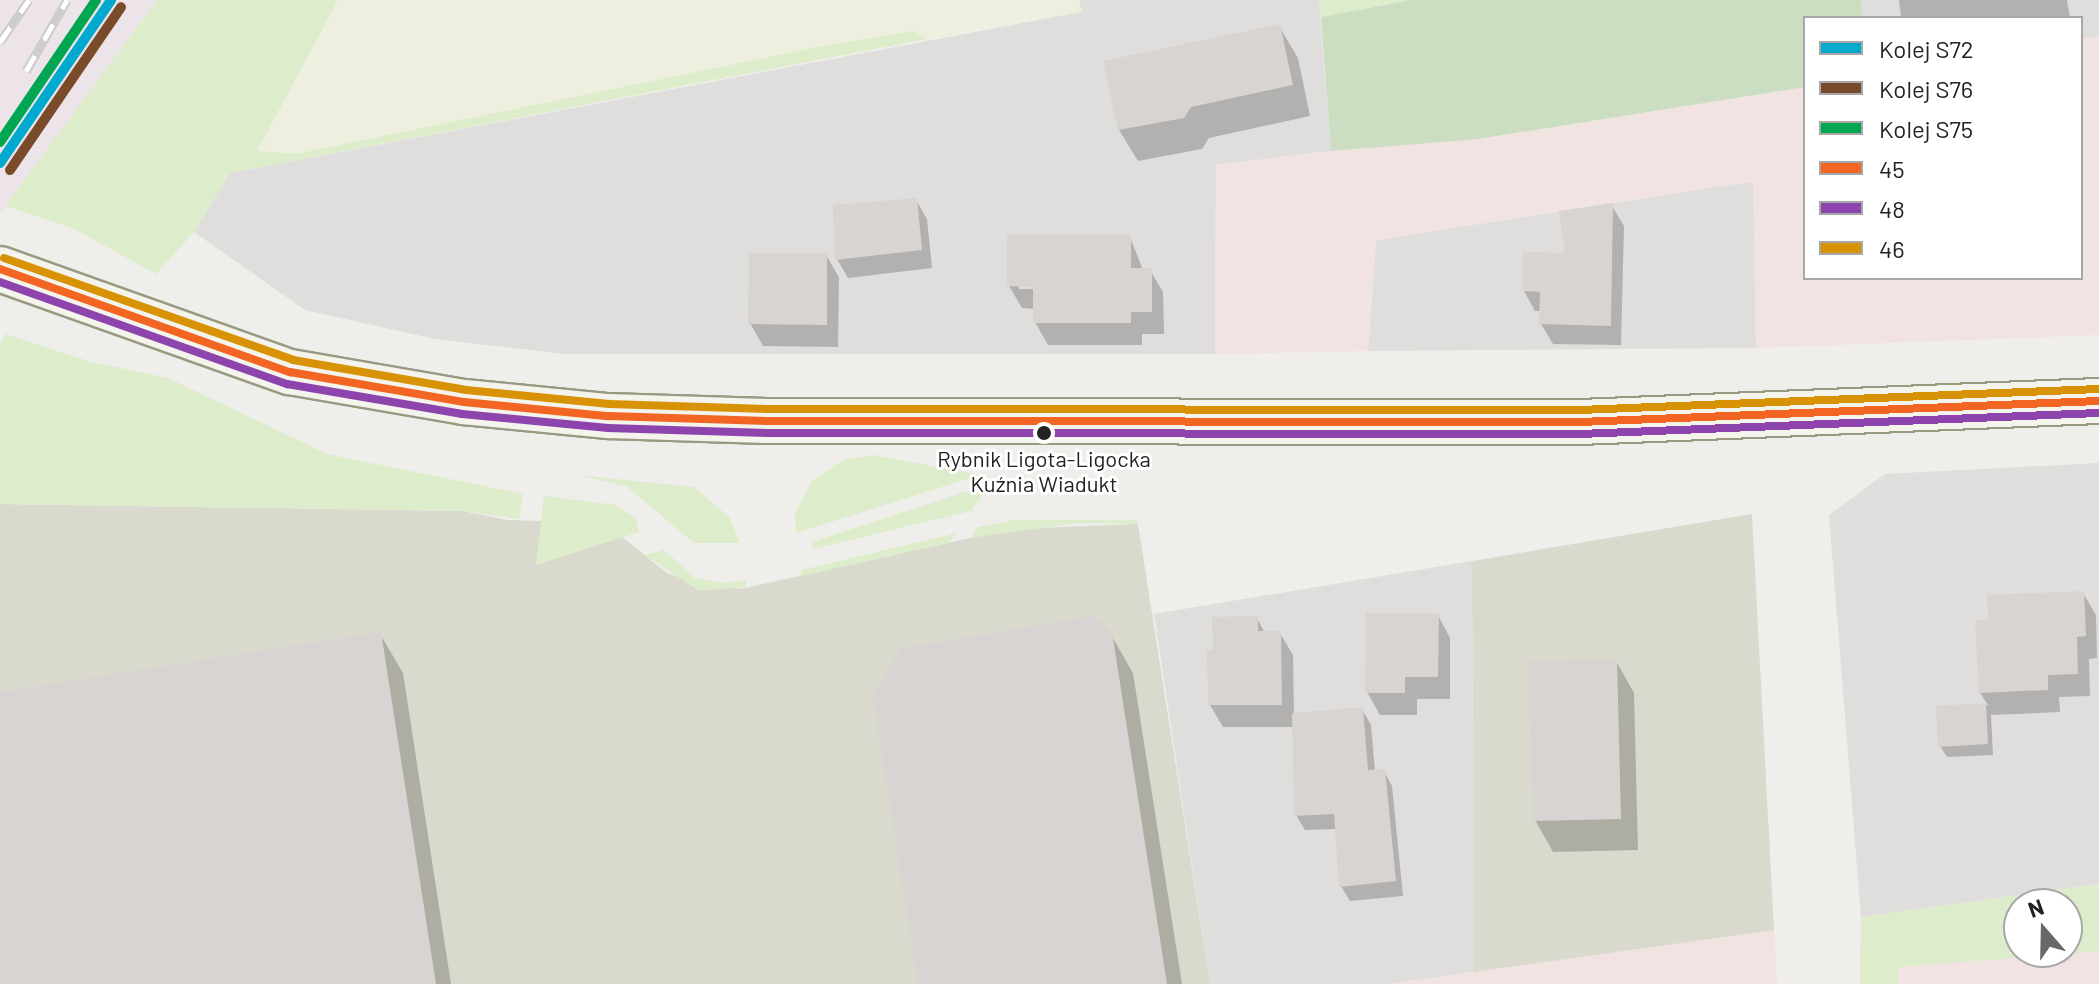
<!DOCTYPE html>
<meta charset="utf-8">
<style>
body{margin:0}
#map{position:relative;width:2099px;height:984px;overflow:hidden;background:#f0eeeb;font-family:Barlow,sans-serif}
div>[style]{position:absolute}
.residential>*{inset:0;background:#dfdedc}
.commercial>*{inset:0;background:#f1e3e1}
.industrial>*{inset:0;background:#ede4e9}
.construction>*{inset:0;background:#d9d9cd}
.farmland>*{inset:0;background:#efefdf}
.grass>*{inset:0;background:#ddeccb}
.forest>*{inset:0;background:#cbdec1}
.shadow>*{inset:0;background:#0003}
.building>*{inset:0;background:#d7d4d2}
.roads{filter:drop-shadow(2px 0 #999a82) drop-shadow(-2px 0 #999a82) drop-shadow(0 2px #999a82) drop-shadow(0 -2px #999a82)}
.secondary>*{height:44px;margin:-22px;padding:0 22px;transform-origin:22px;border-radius:22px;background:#f4f4ed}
.rail>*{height:9px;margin-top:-4.5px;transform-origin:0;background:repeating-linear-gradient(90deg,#fff 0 18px,#ccc 0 36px);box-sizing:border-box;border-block:2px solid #ccc}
.bus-1>*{height:8px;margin:-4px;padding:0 4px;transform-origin:4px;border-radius:4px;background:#f26522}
.bus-2>*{height:8px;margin:-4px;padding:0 4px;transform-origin:4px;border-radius:4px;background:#8e44ad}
.bus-3>*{height:8px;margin:-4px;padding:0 4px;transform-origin:4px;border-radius:4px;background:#d79205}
.rail-1>*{height:10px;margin:-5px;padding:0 5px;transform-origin:5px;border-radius:5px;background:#00a9ce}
.rail-2>*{height:10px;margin:-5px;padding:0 5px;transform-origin:5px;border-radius:5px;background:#7a4b2a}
.rail-3>*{height:10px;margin:-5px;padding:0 5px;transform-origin:5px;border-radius:5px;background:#00a651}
.dots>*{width:22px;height:22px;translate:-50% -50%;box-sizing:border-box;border:4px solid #fff;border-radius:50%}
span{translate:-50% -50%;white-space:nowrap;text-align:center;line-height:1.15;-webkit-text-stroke:6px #fff;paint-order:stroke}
.bus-label{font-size:22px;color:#222}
.legend{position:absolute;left:1803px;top:16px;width:280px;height:264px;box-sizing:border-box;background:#fff;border:2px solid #a7a7a7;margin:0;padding:10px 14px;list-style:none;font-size:24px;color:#222}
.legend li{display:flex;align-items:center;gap:16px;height:40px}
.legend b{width:40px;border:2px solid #a7a7a7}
.north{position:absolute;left:2003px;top:888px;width:80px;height:80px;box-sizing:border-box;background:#fff;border:2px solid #a7a7a7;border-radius:50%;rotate:340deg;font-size:22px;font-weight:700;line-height:32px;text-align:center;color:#222}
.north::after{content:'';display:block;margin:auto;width:28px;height:36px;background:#6a6968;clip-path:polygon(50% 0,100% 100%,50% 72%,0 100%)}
</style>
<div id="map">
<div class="residential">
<i style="clip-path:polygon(1079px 0,1319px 0,1331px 151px,1216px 165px,1215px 354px,565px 354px,435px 339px,305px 310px,194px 232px,230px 173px,1081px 12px)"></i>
<i style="clip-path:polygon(1861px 0,2099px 0,2099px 36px,2081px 39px,2081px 18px,1862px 18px)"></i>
<i style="clip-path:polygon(1754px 181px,1756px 348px,1368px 351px,1376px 240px)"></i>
<i style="clip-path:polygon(2099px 463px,2099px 884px,1861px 917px,1829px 515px,1885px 474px)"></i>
<i style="clip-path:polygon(1472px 561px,1474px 972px,1390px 984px,1210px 984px,1154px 614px)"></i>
</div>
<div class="commercial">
<i style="clip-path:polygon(2099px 36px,2099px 335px,1756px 348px,1753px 181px,1376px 240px,1368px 351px,1215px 354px,1216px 165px,1410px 141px,1478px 139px,1805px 87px,1805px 278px,2081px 278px,2081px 39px)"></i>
<i style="clip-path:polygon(evenodd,2099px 884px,2099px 984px,1860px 984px,1861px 917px,2099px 884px,2019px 904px,2067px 904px,2067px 952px,2019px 952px,2019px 904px)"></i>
<i style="clip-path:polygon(1774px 930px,1777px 984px,1390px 984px,1474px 972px)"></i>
</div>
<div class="industrial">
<i style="clip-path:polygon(0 0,157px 0,0 214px)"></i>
</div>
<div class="construction">
<i style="clip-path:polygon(0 504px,462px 511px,508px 520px,605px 523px,668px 574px,740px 589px,1011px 529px,1138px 524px,1210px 984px,0 984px)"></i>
<i style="clip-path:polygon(1752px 514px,1774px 930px,1474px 972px,1472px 561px)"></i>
</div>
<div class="farmland">
<i style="clip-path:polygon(338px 0,1079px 0,1082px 12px,927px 39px,913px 31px,295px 154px,257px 152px)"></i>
</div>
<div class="grass">
<i style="clip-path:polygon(157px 0,338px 0,257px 151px,295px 154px,828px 45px,914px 31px,927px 39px,230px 173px,194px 232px,156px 274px,72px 228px,5px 206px)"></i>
<i style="clip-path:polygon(1319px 0,1412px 0,1321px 17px)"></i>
<i style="clip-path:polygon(6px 334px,88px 361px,168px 378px,327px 454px,523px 494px,519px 519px,462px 511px,0 504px,0 345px)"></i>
<i style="clip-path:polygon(874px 455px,980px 475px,796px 533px,795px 513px,812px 481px,843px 460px)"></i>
<i style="clip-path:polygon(577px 475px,694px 487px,730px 518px,740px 543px,694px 543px,626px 486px)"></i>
<i style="clip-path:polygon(965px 492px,983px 494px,971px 511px,813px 549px,812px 542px)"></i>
<i style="clip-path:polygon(544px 496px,616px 505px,636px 519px,639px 532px,536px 565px)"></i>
<i style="clip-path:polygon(1014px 520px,1137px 520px,1138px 524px,1078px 523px,970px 538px,978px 527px)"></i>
<i style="clip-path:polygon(957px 533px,948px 543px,802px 576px,801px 570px)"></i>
<i style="clip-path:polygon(664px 550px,695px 578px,721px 583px,746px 580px,746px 587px,699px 591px,645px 555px)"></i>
<i style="clip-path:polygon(evenodd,2099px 884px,2099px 951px,1898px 967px,1898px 984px,1860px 984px,1861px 917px,2099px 884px,2019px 904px,2067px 904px,2067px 952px,2019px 952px,2019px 904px)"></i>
</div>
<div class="forest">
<i style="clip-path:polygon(1412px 0,1861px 0,1862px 18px,1805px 18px,1805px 87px,1478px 139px,1331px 151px,1321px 17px)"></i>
</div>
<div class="shadow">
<i style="clip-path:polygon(1899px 0,2067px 0,2070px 18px,1901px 18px)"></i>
<i style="clip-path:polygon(1279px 26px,1298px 58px,1310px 116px,1209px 138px,1202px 149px,1138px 161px,1119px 130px)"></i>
<i style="clip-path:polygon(916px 200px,927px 219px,932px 268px,848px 278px,837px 259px)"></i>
<i style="clip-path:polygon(1612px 206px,1624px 226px,1621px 345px,1553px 344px,1541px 324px,1541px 311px,1535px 311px,1524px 291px,1567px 255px)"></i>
<i style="clip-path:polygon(evenodd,1130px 237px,1143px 270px,1150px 270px,1163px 292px,1164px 334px,1142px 334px,1142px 345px,1048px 345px,1035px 322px,1035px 309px,1022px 308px,1009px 286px,1130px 237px,1019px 285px,1043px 285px,1043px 289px,1019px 289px,1019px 285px)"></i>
<i style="clip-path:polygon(826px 255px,839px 277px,838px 347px,763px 346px,750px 323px)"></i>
<i style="clip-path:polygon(2083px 593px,2096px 615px,2097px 658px,2089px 659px,2090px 696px,2059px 697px,2060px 712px,1991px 715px,1993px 755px,1947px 757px,1940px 746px,1938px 708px,1988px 705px,1980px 693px,1991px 621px)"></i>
<i style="clip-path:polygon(1438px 615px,1450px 638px,1450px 699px,1417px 699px,1417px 715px,1380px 715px,1367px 692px)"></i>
<i style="clip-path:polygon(1257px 618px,1265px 633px,1280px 633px,1293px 655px,1294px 715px,1362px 709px,1371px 725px,1375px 771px,1384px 771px,1392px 786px,1403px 896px,1350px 901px,1341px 886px,1337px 829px,1305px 830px,1296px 815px,1294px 727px,1223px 727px,1210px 705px,1216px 652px)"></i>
<i style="clip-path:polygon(1110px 633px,1133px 673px,1182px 984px,920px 984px)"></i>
<i style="clip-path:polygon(380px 634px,403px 673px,451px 984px,0 984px,0 694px)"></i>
<i style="clip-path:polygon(1616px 661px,1634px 693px,1638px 850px,1553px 852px,1535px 820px)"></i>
</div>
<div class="building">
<i style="clip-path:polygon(1280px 24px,1293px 85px,1191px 107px,1184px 118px,1118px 130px,1103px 61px)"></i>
<i style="clip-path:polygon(917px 198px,922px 250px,835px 260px,833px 205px)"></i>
<i style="clip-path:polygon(1613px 203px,1611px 326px,1539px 324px,1540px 292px,1522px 291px,1523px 252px,1565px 253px,1559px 211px)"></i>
<i style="clip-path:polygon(1007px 235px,1131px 235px,1131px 268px,1152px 268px,1152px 312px,1131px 312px,1131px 323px,1033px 323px,1033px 287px,1007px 286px)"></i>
<i style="clip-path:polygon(749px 253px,827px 253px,827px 325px,748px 324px)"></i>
<i style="clip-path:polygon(2084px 591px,2086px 636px,2077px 637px,2078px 674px,2048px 675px,2048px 690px,1979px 693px,1975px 620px,1988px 619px,1987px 595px)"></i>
<i style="clip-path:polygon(1366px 613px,1439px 613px,1438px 677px,1405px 677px,1405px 693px,1365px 693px)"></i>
<i style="clip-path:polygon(1094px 616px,1112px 632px,1167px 984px,918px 984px,873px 696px,900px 649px)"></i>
<i style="clip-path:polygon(1258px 616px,1258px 631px,1281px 631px,1282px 705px,1208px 705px,1207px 650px,1213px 650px,1212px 617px)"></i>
<i style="clip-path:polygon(381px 632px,436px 984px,0 984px,0 692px)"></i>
<i style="clip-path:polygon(1617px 659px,1621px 819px,1533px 821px,1528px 661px)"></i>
<i style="clip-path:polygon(1986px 703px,1988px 744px,1938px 747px,1936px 706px)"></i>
<i style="clip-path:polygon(1363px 707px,1368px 770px,1385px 769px,1396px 881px,1339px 887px,1334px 814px,1294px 816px,1292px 713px)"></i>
</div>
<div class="roads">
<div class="secondary">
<i style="left:0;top:269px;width:308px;rotate:19.6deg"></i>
<i style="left:290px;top:372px;width:177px;rotate:9.8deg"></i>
<i style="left:464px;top:402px;width:145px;rotate:5.6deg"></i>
<i style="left:608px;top:416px;width:159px;rotate:1.8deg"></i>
<i style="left:767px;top:421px;width:813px;rotate:0.07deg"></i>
<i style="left:1580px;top:422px;width:519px;rotate:-2.32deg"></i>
</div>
</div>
<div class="rail">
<i style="left:0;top:42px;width:51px;rotate:-55.4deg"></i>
<i style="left:26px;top:71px;width:82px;rotate:-60deg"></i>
</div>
<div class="bus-1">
<i style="left:0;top:269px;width:308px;rotate:19.6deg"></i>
<i style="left:290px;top:372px;width:177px;rotate:9.8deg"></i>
<i style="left:464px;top:402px;width:145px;rotate:5.6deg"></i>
<i style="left:608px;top:416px;width:159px;rotate:1.8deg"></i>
<i style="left:767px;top:421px;width:813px;rotate:0.07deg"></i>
<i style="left:1580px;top:422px;width:519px;rotate:-2.32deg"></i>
</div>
<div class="bus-2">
<i style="left:0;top:282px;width:305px;rotate:19.6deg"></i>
<i style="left:287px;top:384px;width:178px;rotate:9.7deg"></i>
<i style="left:462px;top:414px;width:147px;rotate:5.5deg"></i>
<i style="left:608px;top:428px;width:159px;rotate:1.8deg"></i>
<i style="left:767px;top:433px;width:813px;rotate:0.07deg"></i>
<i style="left:1580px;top:434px;width:519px;rotate:-2.32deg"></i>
</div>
<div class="bus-3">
<i style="left:4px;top:258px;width:306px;rotate:19.4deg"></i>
<i style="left:293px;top:360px;width:176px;rotate:9.8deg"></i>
<i style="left:466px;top:390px;width:144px;rotate:5.6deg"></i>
<i style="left:609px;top:404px;width:158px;rotate:1.8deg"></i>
<i style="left:767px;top:409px;width:813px;rotate:0.07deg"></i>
<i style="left:1580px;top:410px;width:519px;rotate:-2.32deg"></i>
</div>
<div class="rail-1">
<i style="left:0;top:163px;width:197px;rotate:-55.7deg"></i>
</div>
<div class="rail-2">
<i style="left:10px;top:170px;width:197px;rotate:-55.7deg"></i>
</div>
<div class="rail-3">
<i style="left:0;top:142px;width:171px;rotate:-55.9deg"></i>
</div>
<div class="dots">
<i style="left:1044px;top:433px;background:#222"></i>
</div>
<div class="bus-label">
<span style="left:1044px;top:471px">Rybnik Ligota-Ligocka<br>Kuźnia Wiadukt</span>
</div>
<ul class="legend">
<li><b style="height:10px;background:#00a9ce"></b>Kolej S72</li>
<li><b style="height:10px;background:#7a4b2a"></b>Kolej S76</li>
<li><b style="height:10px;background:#00a651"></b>Kolej S75</li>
<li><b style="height:10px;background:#f26522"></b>45</li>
<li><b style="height:10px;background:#8e44ad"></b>48</li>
<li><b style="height:10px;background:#d79205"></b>46</li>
</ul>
<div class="north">N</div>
</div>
